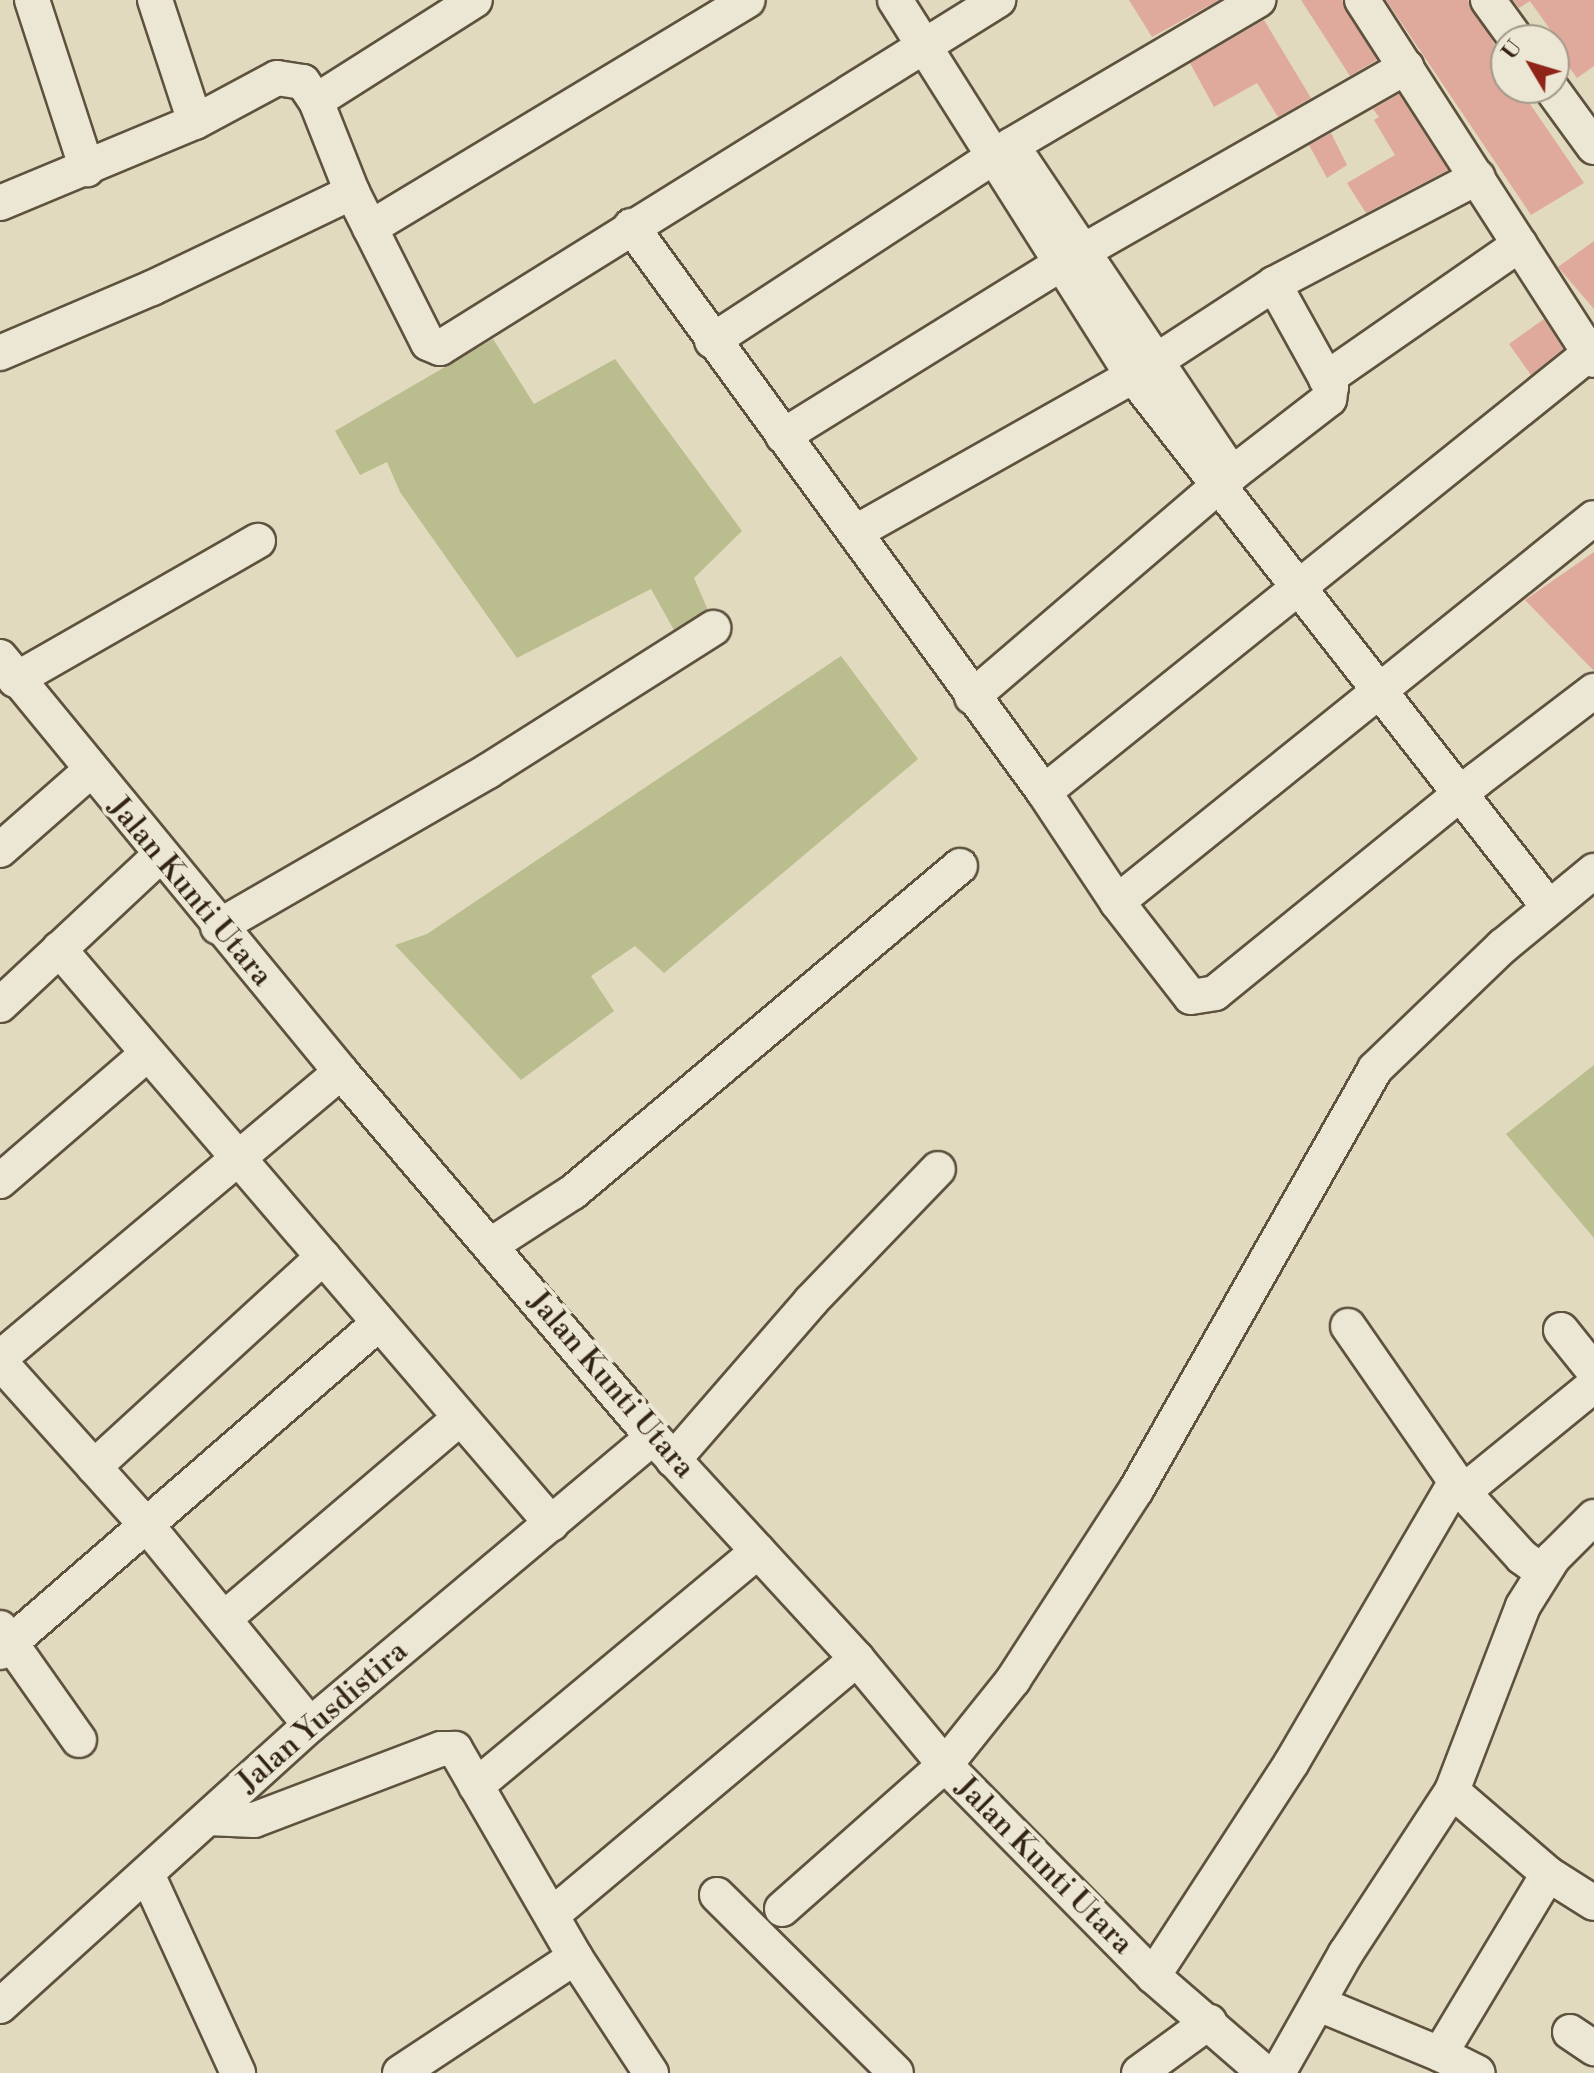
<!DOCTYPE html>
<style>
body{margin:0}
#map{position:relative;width:1594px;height:2073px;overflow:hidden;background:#e1dabf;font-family:"Libre Bodoni",serif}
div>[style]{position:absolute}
.green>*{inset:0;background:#babd8d}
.building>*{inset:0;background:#dfa99c}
.roads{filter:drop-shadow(2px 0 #5e523e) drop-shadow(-2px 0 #5e523e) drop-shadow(0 2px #5e523e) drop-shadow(0 -2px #5e523e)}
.street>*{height:34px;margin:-17px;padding:0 17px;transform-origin:17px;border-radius:17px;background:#ece7d5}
span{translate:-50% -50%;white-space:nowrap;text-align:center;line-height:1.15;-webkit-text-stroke:8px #ece7d5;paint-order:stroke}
.street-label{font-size:30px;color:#332413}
.north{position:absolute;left:1490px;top:24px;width:80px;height:80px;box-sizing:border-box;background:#ece7d5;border:2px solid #a29987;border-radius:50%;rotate:308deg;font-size:22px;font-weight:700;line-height:32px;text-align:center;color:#332413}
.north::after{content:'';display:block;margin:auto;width:28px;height:36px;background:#8f2418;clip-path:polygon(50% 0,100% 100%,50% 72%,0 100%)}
</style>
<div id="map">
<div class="green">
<i style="clip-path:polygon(493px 339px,534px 404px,615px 359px,742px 531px,694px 578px,711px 617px,679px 639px,651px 589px,517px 658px,400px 492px,387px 462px,360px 475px,335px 431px)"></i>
<i style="clip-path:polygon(841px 656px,918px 759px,664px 973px,635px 946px,591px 976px,614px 1011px,521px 1080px,395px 945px,427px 934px)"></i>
<i style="clip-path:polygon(1594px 1065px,1594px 1238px,1506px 1134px)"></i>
</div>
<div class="building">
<i style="clip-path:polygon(1129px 0,1219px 0,1152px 37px)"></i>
<i style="clip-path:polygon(1301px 0,1342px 0,1377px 60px,1350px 76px)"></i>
<i style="clip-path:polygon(1386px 0,1468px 0,1502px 57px,1506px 88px,1519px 88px,1584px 183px,1531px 215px)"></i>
<i style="clip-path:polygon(1513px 0,1594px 0,1594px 66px,1577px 78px,1561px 56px,1566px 52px,1530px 1px,1519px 8px)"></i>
<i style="clip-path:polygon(1264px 20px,1311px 98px,1278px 117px,1257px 83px,1214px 107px,1190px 63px)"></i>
<i style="clip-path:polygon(1399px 94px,1448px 170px,1366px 213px,1347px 183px,1395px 155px,1374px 120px,1379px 117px,1373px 109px)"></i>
<i style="clip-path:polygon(1331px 133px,1347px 165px,1327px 178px,1309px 145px)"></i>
<i style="clip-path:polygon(1594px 241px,1594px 309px,1558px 267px)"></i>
<i style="clip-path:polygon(1544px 319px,1563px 349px,1531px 375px,1509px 344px)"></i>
<i style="clip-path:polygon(1594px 552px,1594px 671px,1525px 600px)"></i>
</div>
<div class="roads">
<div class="street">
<i style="left:32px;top:0;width:178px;rotate:72deg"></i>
<i style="left:155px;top:0;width:128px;rotate:71.8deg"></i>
<i style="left:895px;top:0;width:445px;rotate:57.7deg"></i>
<i style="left:1133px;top:376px;width:673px;rotate:51.94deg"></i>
<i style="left:1362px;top:0;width:428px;rotate:57.2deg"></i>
<i style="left:1488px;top:0;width:49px;rotate:54.1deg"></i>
<i style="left:1551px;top:88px;width:73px;rotate:53.9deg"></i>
<i style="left:316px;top:101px;width:98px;rotate:68.4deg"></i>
<i style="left:352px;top:192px;width:169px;rotate:63.3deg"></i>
<i style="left:428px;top:343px;width:13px;rotate:23deg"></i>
<i style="left:440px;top:348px;width:658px;rotate:-31.95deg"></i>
<i style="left:1023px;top:162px;width:360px;rotate:56.2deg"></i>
<i style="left:0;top:203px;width:211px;rotate:-22.6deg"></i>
<i style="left:195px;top:122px;width:93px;rotate:-28.2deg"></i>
<i style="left:277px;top:78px;width:26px;rotate:9deg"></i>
<i style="left:303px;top:82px;width:23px;rotate:56deg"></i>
<i style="left:316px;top:101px;width:188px;rotate:-32.4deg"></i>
<i style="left:631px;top:226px;width:701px;rotate:53.88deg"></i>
<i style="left:1044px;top:792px;width:132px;rotate:56.4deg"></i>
<i style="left:1117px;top:902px;width:120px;rotate:52.1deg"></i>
<i style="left:1191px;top:997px;width:24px;rotate:-9deg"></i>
<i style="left:1215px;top:993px;width:338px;rotate:-39.1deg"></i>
<i style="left:1477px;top:780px;width:147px;rotate:-37.3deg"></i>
<i style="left:370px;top:228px;width:441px;rotate:-31.1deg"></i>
<i style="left:712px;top:341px;width:358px;rotate:-33.2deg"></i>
<i style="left:1012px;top:145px;width:286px;rotate:-30.5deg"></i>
<i style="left:0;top:353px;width:165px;rotate:-23.2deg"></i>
<i style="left:152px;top:288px;width:222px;rotate:-25.6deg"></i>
<i style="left:1326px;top:379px;width:236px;rotate:-34.8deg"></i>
<i style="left:783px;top:436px;width:325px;rotate:-31.8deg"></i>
<i style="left:1059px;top:265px;width:400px;rotate:-29.7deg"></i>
<i style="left:856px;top:532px;width:318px;rotate:-29.4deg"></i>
<i style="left:1133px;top:376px;width:168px;rotate:-33.1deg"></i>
<i style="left:1274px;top:284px;width:230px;rotate:-27.7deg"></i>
<i style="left:0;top:657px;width:537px;rotate:50.59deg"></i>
<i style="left:341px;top:1072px;width:480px;rotate:49.5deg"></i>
<i style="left:653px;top:1437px;width:301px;rotate:47.4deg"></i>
<i style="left:857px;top:1659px;width:138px;rotate:50.3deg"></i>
<i style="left:945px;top:1765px;width:296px;rotate:45.4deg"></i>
<i style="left:1153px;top:1976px;width:148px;rotate:40.9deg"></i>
<i style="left:15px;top:680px;width:280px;rotate:-29.8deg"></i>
<i style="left:972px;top:697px;width:343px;rotate:-40.6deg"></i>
<i style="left:1232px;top:474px;width:123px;rotate:-37.7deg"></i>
<i style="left:1329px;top:399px;width:12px;rotate:-81deg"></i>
<i style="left:1331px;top:387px;width:118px;rotate:-119deg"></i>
<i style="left:1044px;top:792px;width:701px;rotate:-38.8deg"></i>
<i style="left:0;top:850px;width:120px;rotate:-41.3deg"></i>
<i style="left:1117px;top:902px;width:612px;rotate:-38.84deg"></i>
<i style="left:218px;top:927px;width:312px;rotate:-30deg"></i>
<i style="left:488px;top:771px;width:267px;rotate:-32.4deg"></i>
<i style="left:59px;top:949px;width:757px;rotate:49.39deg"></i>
<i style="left:0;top:1005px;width:218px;rotate:-43.1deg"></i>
<i style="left:0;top:1181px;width:193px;rotate:-40.8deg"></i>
<i style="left:491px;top:1245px;width:98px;rotate:-32.9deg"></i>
<i style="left:573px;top:1192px;width:506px;rotate:-40.11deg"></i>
<i style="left:1348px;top:1326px;width:202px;rotate:55.3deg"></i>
<i style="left:1463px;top:1492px;width:88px;rotate:47.8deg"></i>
<i style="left:1522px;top:1557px;width:26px;rotate:36deg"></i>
<i style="left:1561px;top:1330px;width:53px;rotate:51.2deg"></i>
<i style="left:0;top:1358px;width:445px;rotate:-40deg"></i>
<i style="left:0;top:1362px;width:223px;rotate:48.1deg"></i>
<i style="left:149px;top:1528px;width:254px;rotate:50.7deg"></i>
<i style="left:673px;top:1460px;width:211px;rotate:-49deg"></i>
<i style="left:811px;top:1301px;width:183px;rotate:-46.1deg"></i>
<i style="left:94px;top:1467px;width:311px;rotate:-42.5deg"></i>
<i style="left:1463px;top:1492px;width:169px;rotate:-39.2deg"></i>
<i style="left:225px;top:1618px;width:307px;rotate:-40.4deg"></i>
<i style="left:0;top:1628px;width:137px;rotate:54.8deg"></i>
<i style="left:0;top:1652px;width:502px;rotate:-40.96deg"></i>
<i style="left:476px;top:1786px;width:367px;rotate:-39.8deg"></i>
<i style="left:1452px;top:1791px;width:127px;rotate:40.8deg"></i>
<i style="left:1548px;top:1874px;width:54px;rotate:32.2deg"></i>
<i style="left:208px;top:1818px;width:46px;rotate:2.5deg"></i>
<i style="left:254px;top:1820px;width:200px;rotate:-20.8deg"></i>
<i style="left:441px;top:1749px;width:14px"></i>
<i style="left:455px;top:1749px;width:240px;rotate:60deg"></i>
<i style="left:147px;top:1874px;width:219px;rotate:65.4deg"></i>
<i style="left:717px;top:1895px;width:252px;rotate:44.8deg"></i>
<i style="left:782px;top:1909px;width:217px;rotate:-41.5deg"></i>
<i style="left:945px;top:1765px;width:109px;rotate:-51.3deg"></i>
<i style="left:1013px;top:1680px;width:226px;rotate:-57.1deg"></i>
<i style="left:1136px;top:1490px;width:484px;rotate:-60.4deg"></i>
<i style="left:1375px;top:1069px;width:178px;rotate:-43.9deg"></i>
<i style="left:1503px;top:946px;width:118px;rotate:-39.5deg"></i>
<i style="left:553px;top:1914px;width:397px;rotate:-40deg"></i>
<i style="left:1153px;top:1976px;width:255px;rotate:-57deg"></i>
<i style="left:1292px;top:1762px;width:325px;rotate:-59.7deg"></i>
<i style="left:1319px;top:2004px;width:131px;rotate:22.5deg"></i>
<i style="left:1440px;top:2054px;width:210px;rotate:-59deg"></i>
<i style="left:0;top:2006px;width:418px;rotate:-42.2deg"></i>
<i style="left:310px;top:1725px;width:448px;rotate:-40deg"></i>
<i style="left:1570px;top:2032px;width:29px;rotate:34deg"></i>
<i style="left:1440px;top:2054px;width:42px;rotate:26.6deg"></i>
<i style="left:400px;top:2073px;width:210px;rotate:-33.5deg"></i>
<i style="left:575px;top:1957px;width:139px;rotate:56.8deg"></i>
<i style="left:1139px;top:2073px;width:87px;rotate:-36.1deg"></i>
<i style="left:1278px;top:2073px;width:138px;rotate:-60.5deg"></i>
<i style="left:1346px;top:1953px;width:194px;rotate:-56.8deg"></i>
<i style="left:1452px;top:1791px;width:198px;rotate:-69deg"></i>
<i style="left:1523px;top:1606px;width:57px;rotate:-58deg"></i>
<i style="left:1553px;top:1558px;width:58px;rotate:-45deg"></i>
</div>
</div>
<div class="street-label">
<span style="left:190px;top:892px;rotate:50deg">Jalan Kunti Utara</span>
<span style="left:611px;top:1385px;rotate:49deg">Jalan Kunti Utara</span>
<span style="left:323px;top:1717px;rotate:-41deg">Jalan Yusdistira</span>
<span style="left:1044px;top:1866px;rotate:45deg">Jalan Kunti Utara</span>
</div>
<div class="north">U</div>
</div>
